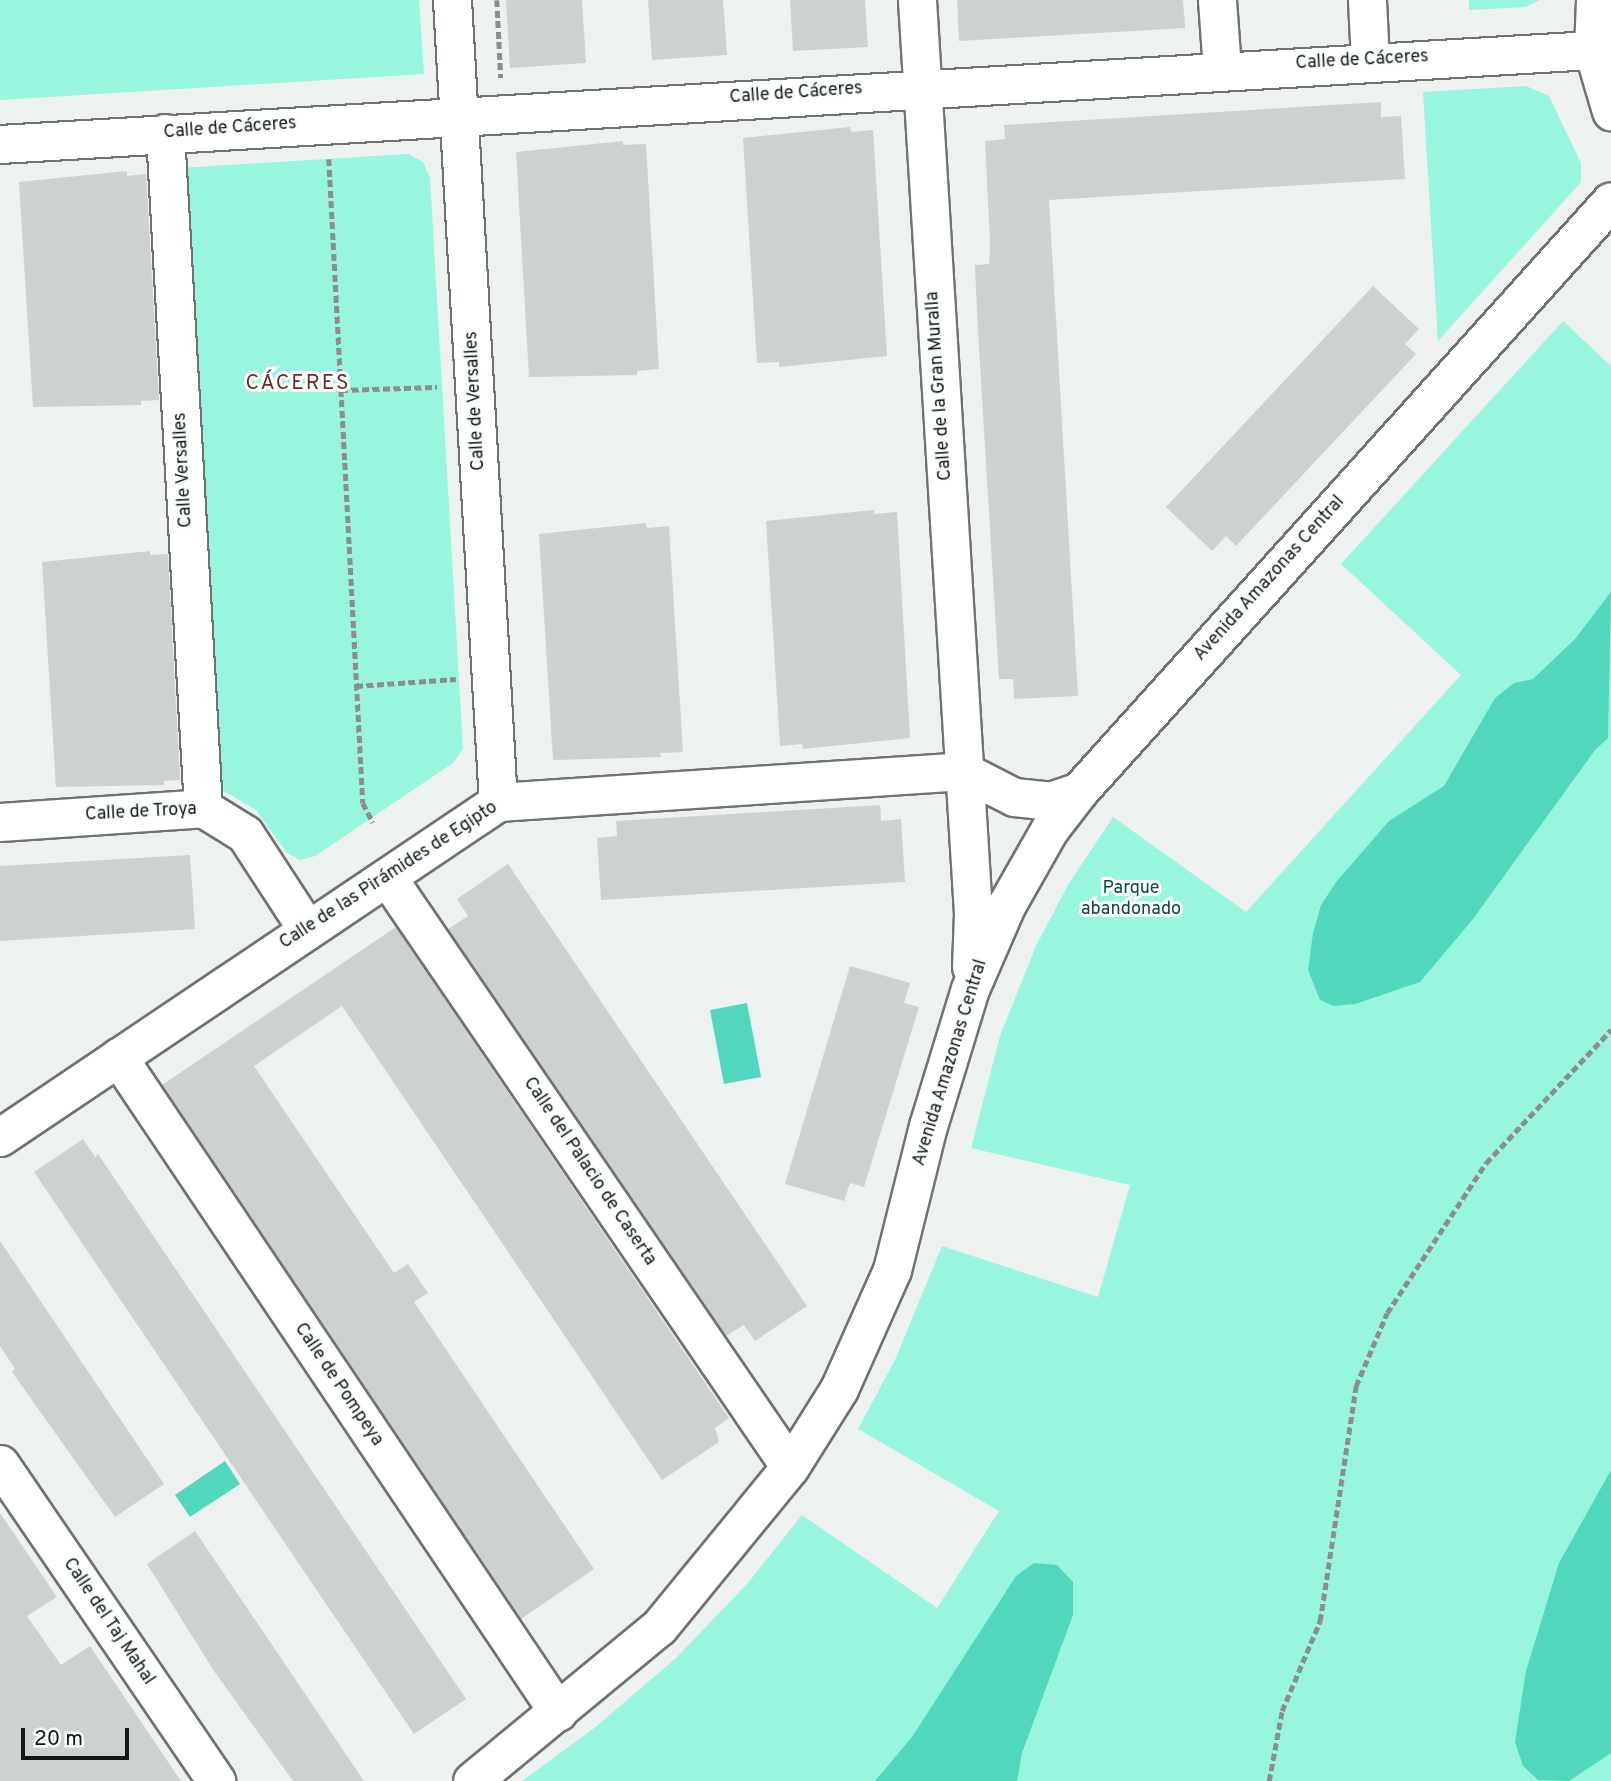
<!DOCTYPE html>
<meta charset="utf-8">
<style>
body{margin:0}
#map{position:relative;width:1611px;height:1781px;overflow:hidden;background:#edf1f0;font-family:Overpass,sans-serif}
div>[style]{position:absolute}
.green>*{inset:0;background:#98f5de}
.water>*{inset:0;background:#51d7bc}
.building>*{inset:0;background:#cdd2d0}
.path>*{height:4.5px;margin-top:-2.25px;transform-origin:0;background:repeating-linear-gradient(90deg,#8b8e8d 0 7px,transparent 0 10.5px)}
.roads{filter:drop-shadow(2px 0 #6f7372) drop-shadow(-2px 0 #6f7372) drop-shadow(0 2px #6f7372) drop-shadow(0 -2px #6f7372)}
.street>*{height:37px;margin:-18.5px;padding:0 18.5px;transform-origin:18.5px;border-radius:18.5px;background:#fff}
span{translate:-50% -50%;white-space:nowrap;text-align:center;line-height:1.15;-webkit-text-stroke:6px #fafffd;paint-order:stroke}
.street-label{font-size:18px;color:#161818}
.park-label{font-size:18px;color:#0d483d}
.quarter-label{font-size:21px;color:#712b26;letter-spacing:2px}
.scale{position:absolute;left:21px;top:1728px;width:108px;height:32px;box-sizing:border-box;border:4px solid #161818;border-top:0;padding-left:9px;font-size:21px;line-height:24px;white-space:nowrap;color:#161818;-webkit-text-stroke:5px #fafffd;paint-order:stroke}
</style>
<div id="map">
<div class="green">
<i style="clip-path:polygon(0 0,419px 0,424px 74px,0 100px)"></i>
<i style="clip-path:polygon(1469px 0,1540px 0,1525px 7px,1469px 10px)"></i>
<i style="clip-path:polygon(1526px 86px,1549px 96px,1581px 163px,1581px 182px,1438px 341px,1423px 92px)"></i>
<i style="clip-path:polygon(408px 154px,423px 162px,430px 178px,463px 749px,453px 763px,315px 856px,300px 860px,287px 853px,256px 810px,217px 787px,180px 168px)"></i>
<i style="clip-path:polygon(1563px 321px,1611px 366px,1611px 1781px,522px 1781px,593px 1729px,676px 1658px,748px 1583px,802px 1515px,937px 1608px,999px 1511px,858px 1429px,895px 1360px,942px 1246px,1098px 1297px,1130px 1185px,971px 1148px,1000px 1036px,1036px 946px,1068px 885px,1113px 817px,1246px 912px,1461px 675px,1341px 564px)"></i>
</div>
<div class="water">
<i style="clip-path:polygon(1611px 592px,1608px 738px,1595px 750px,1473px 919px,1420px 982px,1355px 1004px,1334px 1006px,1320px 1000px,1308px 970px,1313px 933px,1321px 905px,1337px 881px,1389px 821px,1444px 786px,1495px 698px,1514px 683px,1533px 679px,1575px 639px)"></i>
<i style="clip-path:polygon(747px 1003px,761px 1077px,724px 1084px,710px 1010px)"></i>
<i style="clip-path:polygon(225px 1461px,240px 1484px,190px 1517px,175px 1495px)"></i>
<i style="clip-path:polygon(1611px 1470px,1611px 1753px,1569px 1781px,1538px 1780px,1523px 1766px,1515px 1742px,1526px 1671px,1559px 1563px)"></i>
<i style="clip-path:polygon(1034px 1563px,1057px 1565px,1073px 1582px,1073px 1615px,1022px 1753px,1017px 1781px,875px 1781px,912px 1737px,1016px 1576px)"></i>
</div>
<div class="building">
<i style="clip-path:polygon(506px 0,582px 0,586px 63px,510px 68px)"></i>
<i style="clip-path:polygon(648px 0,723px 0,727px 55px,652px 60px)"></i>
<i style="clip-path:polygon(790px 0,865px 0,868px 47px,793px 51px)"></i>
<i style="clip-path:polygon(957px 0,1183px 0,1185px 28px,959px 41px)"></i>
<i style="clip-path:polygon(1381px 102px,1381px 117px,1401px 116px,1405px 179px,1049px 200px,1078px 696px,1014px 699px,1013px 679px,999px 679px,977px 314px,975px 265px,989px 264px,990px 244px,985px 141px,1005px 139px,1004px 125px)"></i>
<i style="clip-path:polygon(850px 127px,851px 132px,873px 130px,887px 356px,779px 367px,779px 362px,757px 363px,743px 138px)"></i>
<i style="clip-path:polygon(623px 141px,623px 145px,646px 144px,659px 369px,637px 371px,637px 375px,529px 377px,516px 152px)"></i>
<i style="clip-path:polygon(127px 171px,127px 176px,146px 174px,159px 400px,141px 401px,141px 405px,33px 407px,19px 182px)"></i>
<i style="clip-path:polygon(1373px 286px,1419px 329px,1405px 344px,1416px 354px,1236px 546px,1226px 536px,1212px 551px,1166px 507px)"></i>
<i style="clip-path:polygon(874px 510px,874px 514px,897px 512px,910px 738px,803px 749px,802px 744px,780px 746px,766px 521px)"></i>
<i style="clip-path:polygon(646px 523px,647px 528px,669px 526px,683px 752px,660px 753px,661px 757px,553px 760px,539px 534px)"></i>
<i style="clip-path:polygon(150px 551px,150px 555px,168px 554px,180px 780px,164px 781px,164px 785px,56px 787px,42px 562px)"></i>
<i style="clip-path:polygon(880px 805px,881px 821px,901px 819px,905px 882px,601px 900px,597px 838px,617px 836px,616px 821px)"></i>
<i style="clip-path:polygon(190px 855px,195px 929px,0 941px,0 866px)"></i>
<i style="clip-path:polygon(508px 864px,807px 1306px,755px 1341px,744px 1325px,726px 1336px,448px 929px,468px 916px,457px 899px)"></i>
<i style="clip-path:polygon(396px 927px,729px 1418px,715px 1428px,719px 1442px,662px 1480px,342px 1006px,254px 1066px,394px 1273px,408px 1264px,428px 1293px,414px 1302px,594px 1569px,521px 1619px,162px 1085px)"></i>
<i style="clip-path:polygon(850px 966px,910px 983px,904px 1003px,919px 1007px,864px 1187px,850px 1183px,844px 1201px,785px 1184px)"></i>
<i style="clip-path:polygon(83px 1139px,95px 1157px,98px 1154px,466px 1699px,414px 1734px,34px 1172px)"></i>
<i style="clip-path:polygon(0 1241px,164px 1484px,115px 1517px,12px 1372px,15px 1369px,0 1346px)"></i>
<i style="clip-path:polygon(0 1513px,57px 1597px,27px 1616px,61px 1665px,90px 1646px,181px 1781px,0 1781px)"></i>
<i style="clip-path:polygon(195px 1531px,364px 1781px,293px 1781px,214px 1671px,147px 1564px)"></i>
</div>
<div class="path">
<i style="left:497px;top:0;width:78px;rotate:87.1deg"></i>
<i style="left:329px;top:159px;width:645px;rotate:86.98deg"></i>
<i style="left:363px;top:803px;width:22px;rotate:63deg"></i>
<i style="left:341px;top:390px;width:96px;rotate:-1.8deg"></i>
<i style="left:356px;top:686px;width:100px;rotate:-4deg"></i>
<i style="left:1269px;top:1781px;width:71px;rotate:-79.5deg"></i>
<i style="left:1282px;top:1711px;width:98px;rotate:-67.1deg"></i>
<i style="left:1320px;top:1621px;width:238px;rotate:-81.3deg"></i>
<i style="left:1356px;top:1386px;width:79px;rotate:-67deg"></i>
<i style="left:1387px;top:1313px;width:180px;rotate:-56.6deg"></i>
<i style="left:1486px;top:1163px;width:183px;rotate:-46.8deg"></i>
</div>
<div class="roads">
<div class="street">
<i style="left:452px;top:0;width:803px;rotate:86.72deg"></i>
<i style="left:917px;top:0;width:915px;rotate:86.49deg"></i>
<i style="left:973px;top:913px;width:54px;rotate:92.1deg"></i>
<i style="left:1217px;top:0;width:69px;rotate:85.9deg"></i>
<i style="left:1367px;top:0;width:61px;rotate:87.2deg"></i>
<i style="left:1595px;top:0;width:50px;rotate:92.3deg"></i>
<i style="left:1593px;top:50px;width:64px;rotate:73.6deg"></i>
<i style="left:165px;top:133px;width:676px;rotate:86.78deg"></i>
<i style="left:0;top:144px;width:1596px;rotate:-3.38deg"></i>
<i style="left:0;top:822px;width:203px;rotate:-3.9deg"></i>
<i style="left:203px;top:808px;width:49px;rotate:31.8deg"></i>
<i style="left:245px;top:834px;width:113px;rotate:56.9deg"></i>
<i style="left:387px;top:877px;width:714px;rotate:55.66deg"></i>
<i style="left:118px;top:1057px;width:789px;rotate:56.11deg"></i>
<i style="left:0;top:1137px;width:600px;rotate:-33.93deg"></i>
<i style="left:498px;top:802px;width:466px;rotate:-3.8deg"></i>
<i style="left:963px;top:771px;width:57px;rotate:27deg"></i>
<i style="left:1014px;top:797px;width:36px;rotate:6deg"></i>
<i style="left:1050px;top:801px;width:31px;rotate:-19deg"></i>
<i style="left:0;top:1464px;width:384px;rotate:55.7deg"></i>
<i style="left:472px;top:1781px;width:242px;rotate:-39.5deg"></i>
<i style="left:659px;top:1627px;width:207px;rotate:-50.7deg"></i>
<i style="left:790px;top:1467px;width:92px;rotate:-57.9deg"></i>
<i style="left:839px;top:1389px;width:130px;rotate:-66deg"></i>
<i style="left:892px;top:1270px;width:148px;rotate:-76deg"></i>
<i style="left:928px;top:1126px;width:143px;rotate:-73deg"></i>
<i style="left:970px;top:989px;width:93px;rotate:-66.5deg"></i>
<i style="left:1007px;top:904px;width:85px;rotate:-60.4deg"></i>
<i style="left:1049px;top:830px;width:49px;rotate:-52.4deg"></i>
<i style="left:1079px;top:791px;width:794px;rotate:-47.96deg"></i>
</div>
</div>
<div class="street-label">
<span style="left:1362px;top:61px;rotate:-3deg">Calle de Cáceres</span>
<span style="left:796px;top:94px;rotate:-4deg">Calle de Cáceres</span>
<span style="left:230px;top:129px;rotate:-4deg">Calle de Cáceres</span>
<span style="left:940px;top:386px;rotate:-94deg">Calle de la Gran Muralla</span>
<span style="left:476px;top:401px;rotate:-93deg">Calle de Versalles</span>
<span style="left:184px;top:470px;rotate:-93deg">Calle Versalles</span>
<span style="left:1270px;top:579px;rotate:-48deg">Avenida Amazonas Central</span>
<span style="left:141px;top:813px;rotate:-3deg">Calle de Troya</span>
<span style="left:389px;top:876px;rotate:-33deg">Calle de las Pirámides de Egipto</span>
<span style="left:951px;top:1063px;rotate:-73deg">Avenida Amazonas Central</span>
<span style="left:589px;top:1172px;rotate:56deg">Calle del Palacio de Caserta</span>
<span style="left:338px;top:1385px;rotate:56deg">Calle de Pompeya</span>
<span style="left:108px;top:1622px;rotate:56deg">Calle del Taj Mahal</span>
</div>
<div class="park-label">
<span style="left:1131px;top:900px">Parque<br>abandonado</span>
</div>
<div class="quarter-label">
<span style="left:298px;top:384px">CÁCERES</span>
</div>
<div class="scale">20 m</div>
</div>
